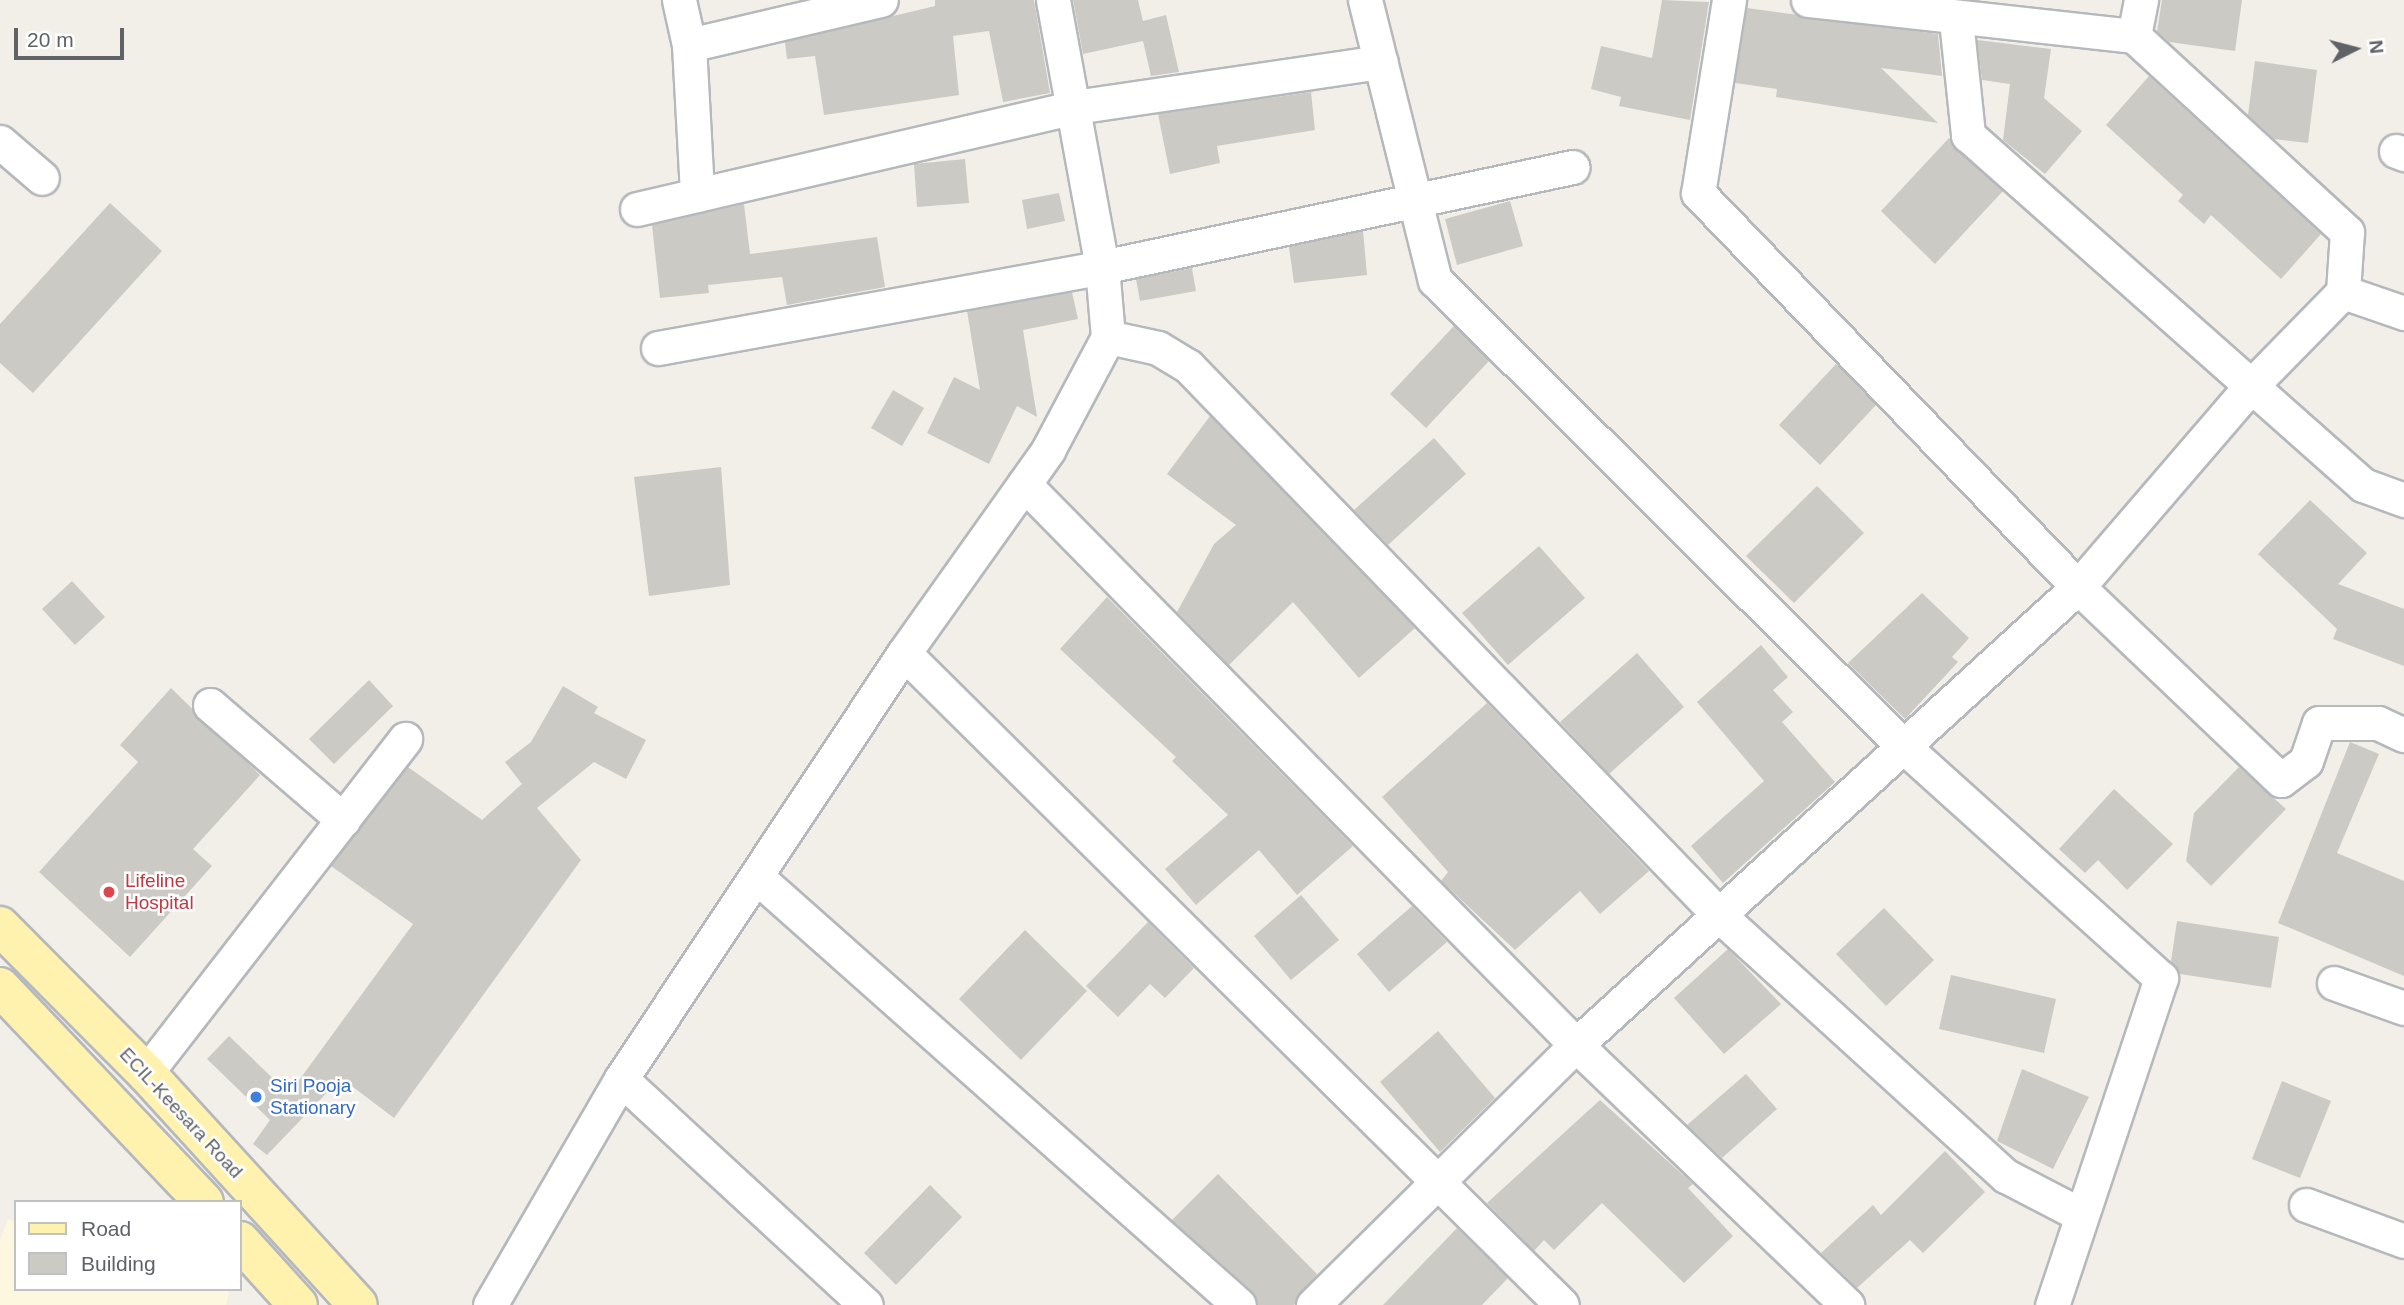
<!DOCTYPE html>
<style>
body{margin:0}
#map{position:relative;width:2404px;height:1305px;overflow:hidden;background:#f1efe8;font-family:Arial,sans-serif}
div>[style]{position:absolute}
.commercial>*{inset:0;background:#fef7e0}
.building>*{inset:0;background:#cccac5}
.roads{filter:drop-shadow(2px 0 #b5b8bc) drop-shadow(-2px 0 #b5b8bc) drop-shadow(0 2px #b5b8bc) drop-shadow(0 -2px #b5b8bc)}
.minor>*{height:33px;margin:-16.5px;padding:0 16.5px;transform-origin:16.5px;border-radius:16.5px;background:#fff}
.primary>*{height:38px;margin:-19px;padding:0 19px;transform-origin:19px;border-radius:19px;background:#fff2af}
.dots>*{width:19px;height:19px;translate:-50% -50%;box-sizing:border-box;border:4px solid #fff;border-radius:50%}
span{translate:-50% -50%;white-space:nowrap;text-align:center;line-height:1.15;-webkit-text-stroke:5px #fff;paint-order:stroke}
.health-label{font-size:19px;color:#be3a42}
.left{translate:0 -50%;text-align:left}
.shop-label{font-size:19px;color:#366cbe}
.street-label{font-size:19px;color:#5f6368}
.legend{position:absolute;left:14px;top:1200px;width:228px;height:91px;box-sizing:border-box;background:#fff;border:2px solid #bfc1c3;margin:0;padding:9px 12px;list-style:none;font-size:21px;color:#5f6368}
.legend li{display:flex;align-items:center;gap:14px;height:35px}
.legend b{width:35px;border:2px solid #bfc1c3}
.north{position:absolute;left:2320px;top:14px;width:70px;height:70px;-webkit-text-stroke:5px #fff;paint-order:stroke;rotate:84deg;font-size:19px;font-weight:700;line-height:28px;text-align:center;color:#5f6368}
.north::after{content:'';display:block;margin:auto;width:24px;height:32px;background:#5f6368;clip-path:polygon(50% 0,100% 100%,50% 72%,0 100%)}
.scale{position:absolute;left:14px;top:28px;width:110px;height:32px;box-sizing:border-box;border:4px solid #5f6368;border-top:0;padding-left:9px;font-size:21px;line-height:24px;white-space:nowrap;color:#5f6368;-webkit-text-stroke:5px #fff;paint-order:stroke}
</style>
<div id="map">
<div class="commercial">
<i style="clip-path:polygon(8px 1219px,16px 1222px,16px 1289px,221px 1289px,229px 1292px,226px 1305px,0 1305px,0 1240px)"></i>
</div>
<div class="building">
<i style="clip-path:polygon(935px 0,1034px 0,1050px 93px,1003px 102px,989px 31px,953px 36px,959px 95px,824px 115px,815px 56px,787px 59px,785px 42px,935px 6px)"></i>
<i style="clip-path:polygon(1073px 0,1138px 0,1143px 21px,1166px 15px,1179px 72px,1151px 76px,1143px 41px,1083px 54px)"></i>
<i style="clip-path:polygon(1662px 0,1709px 2px,1690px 120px,1619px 106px,1621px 97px,1591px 89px,1601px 46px,1652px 58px)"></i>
<i style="clip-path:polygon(2162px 0,2242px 0,2235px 51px,2169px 42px,2157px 31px)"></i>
<i style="clip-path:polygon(1747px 8px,1938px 34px,1942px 76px,1881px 68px,1938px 123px,1776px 97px,1777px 89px,1735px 83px)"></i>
<i style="clip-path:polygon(1977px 40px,2051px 49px,2044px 98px,2082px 131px,2045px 174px,2003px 140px,2010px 84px,1982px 80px)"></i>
<i style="clip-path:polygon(2255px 61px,2317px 70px,2308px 143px,2274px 139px,2248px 115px)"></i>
<i style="clip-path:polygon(2149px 76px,2321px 234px,2281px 279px,2211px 215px,2204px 224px,2178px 201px,2183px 195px,2106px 125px)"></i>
<i style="clip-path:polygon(1311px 92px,1315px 130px,1217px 146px,1220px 163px,1170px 174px,1158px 114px)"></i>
<i style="clip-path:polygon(1949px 138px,2003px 191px,1935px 264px,1881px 211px)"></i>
<i style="clip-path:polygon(965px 159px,969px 203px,917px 207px,914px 164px)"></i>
<i style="clip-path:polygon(1059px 193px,1065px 221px,1027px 229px,1022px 200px)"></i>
<i style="clip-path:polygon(1510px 201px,1523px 246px,1457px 265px,1445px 219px)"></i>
<i style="clip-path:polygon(110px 203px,162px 251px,33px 393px,0 363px,0 324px)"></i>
<i style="clip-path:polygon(744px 204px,750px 254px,877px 237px,885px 287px,787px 305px,782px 277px,708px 285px,709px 293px,660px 298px,652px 225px)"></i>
<i style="clip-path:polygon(1363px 231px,1367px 275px,1294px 283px,1289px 247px)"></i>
<i style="clip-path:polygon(1192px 268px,1196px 291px,1140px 301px,1136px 279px)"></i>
<i style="clip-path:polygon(1072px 292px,1078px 319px,1023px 330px,1037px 417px,1017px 406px,989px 464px,927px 433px,954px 377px,980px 390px,967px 311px)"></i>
<i style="clip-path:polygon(1454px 326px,1489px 361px,1426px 428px,1390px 394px)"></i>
<i style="clip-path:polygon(1836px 364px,1876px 405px,1820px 465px,1779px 425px)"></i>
<i style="clip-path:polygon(893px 390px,924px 408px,902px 446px,871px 428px)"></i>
<i style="clip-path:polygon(1210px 416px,1415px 628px,1359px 678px,1293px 602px,1229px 665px,1177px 612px,1214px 544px,1236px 525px,1167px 474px)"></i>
<i style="clip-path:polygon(1434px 438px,1466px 474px,1388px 545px,1354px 510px)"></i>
<i style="clip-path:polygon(721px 467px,730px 585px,649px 596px,634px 477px)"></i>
<i style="clip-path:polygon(1817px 486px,1864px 533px,1794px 603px,1746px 556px)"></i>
<i style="clip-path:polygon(2310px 500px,2367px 553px,2338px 584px,2404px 609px,2404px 666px,2333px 639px,2337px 629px,2258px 554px)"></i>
<i style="clip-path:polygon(1539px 546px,1585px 598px,1508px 665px,1462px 613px)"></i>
<i style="clip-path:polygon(72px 581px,105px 617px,75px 645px,42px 609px)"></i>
<i style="clip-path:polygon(1922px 593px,1969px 638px,1952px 657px,1958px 662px,1905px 719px,1848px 663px)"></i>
<i style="clip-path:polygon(1107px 597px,1353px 846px,1297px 895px,1259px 850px,1196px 905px,1165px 869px,1228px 815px,1172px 761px,1176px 757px,1060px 649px)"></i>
<i style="clip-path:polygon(1761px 645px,1788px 677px,1773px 690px,1793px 712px,1782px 722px,1835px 782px,1723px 883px,1691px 846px,1764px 781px,1697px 702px)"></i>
<i style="clip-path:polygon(1637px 653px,1684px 707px,1609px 774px,1560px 722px)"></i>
<i style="clip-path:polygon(369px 680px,393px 706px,334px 764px,309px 739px)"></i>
<i style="clip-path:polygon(563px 686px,598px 707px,594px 713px,646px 740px,626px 779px,594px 762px,537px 808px,581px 860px,394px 1118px,341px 1078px,267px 1155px,253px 1144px,270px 1120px,207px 1059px,229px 1036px,289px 1094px,413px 924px,331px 866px,408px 767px,482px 820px,522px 784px,505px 762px,531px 742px)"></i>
<i style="clip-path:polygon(171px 688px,260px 775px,193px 849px,212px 866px,130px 957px,39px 872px,138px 762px,120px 745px)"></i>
<i style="clip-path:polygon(1487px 703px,1649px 871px,1600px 914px,1580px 891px,1515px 950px,1441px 881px,1448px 872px,1382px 797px)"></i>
<i style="clip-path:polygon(2350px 742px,2379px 754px,2337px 853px,2404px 881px,2404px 976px,2278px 923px)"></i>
<i style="clip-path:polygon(2239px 767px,2286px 809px,2211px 886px,2186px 861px,2194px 813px)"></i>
<i style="clip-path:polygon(2114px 789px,2173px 844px,2127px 890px,2098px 860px,2085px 873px,2059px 849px)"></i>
<i style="clip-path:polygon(1301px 895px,1339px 940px,1291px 980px,1254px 936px)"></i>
<i style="clip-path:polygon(1412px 906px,1447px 942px,1389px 992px,1357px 954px)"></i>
<i style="clip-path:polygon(1884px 908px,1934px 960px,1886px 1006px,1836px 954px)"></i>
<i style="clip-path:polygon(2177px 921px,2279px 937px,2271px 988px,2180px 974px,2171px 961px)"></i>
<i style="clip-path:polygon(1148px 922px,1194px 968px,1165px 998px,1150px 984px,1118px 1017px,1086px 986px)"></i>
<i style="clip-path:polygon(1025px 930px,1087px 991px,1021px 1060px,959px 999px)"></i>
<i style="clip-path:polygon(1728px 949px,1781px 1004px,1724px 1054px,1674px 998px)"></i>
<i style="clip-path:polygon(1951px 975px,2056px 999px,2044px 1053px,1939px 1029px)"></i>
<i style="clip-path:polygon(1438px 1031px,1495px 1098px,1440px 1152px,1380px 1082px)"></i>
<i style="clip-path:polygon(2022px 1069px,2089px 1097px,2053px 1169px,1997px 1141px)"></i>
<i style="clip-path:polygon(1746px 1074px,1777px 1109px,1722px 1158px,1687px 1125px)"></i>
<i style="clip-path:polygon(2282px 1081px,2331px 1101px,2300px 1178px,2252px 1159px)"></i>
<i style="clip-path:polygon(1600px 1100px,1693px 1184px,1688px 1188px,1733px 1236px,1684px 1283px,1602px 1203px,1554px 1250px,1544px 1240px,1534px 1251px,1487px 1203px)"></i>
<i style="clip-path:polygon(1945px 1151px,1985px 1192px,1923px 1253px,1910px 1240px,1857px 1288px,1821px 1253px,1873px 1205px,1881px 1215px)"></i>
<i style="clip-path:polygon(1218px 1174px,1317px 1274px,1294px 1305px,1258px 1305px,1252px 1291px,1172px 1220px)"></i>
<i style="clip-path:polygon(930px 1185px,962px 1217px,896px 1285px,864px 1253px)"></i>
<i style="clip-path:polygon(1457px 1228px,1508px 1278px,1482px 1305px,1383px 1305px)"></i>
</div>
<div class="roads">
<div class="minor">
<i style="left:679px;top:0;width:46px;rotate:77.5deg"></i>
<i style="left:689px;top:45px;width:197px;rotate:-13.2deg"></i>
<i style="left:1365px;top:0;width:289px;rotate:76deg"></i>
<i style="left:1435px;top:280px;width:660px;rotate:44.88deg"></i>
<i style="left:1903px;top:746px;width:347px;rotate:42deg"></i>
<i style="left:2161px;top:978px;width:345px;rotate:108.4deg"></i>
<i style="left:1729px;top:0;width:195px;rotate:99.1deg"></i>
<i style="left:1698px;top:193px;width:547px;rotate:46.04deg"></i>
<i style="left:2078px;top:587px;width:280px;rotate:43.6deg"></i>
<i style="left:2281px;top:780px;width:31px;rotate:-37deg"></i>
<i style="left:2306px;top:761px;width:40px;rotate:-71.1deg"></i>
<i style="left:2319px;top:723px;width:59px"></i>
<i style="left:2378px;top:723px;width:29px;rotate:25deg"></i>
<i style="left:1956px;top:20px;width:116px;rotate:84deg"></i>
<i style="left:1968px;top:135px;width:528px;rotate:41.54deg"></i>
<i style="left:2363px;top:485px;width:44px;rotate:20.1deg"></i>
<i style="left:2134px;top:36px;width:37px;rotate:-79deg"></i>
<i style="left:689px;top:45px;width:150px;rotate:86.9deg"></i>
<i style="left:0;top:142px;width:55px;rotate:40.6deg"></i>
<i style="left:2396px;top:151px;width:9px;rotate:21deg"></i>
<i style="left:637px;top:209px;width:450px;rotate:-13.1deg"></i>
<i style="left:1075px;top:107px;width:309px;rotate:-8.4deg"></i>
<i style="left:2343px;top:292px;width:65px;rotate:19deg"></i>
<i style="left:1108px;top:337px;width:51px;rotate:12.4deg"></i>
<i style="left:1158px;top:348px;width:35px;rotate:31deg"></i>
<i style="left:1188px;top:366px;width:767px;rotate:45.95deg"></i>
<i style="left:1721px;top:917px;width:385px;rotate:42.3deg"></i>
<i style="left:2006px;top:1176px;width:82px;rotate:27.5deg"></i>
<i style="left:658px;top:348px;width:451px;rotate:-10.3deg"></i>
<i style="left:1102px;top:267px;width:481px;rotate:-12deg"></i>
<i style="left:1024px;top:484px;width:787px;rotate:45.46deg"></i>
<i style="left:1576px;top:1045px;width:376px;rotate:43.8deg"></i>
<i style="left:904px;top:653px;width:926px;rotate:44.74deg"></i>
<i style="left:210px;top:705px;width:176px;rotate:40.8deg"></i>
<i style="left:758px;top:878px;width:643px;rotate:41.6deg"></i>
<i style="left:2334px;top:983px;width:74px;rotate:19.7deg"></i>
<i style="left:146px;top:1073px;width:423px;rotate:-52.2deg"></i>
<i style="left:621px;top:1079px;width:333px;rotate:42.7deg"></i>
<i style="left:2306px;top:1205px;width:104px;rotate:20.2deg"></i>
<i style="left:490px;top:1305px;width:261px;rotate:-59.9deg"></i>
<i style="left:621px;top:1079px;width:511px;rotate:-56.4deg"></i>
<i style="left:904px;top:653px;width:249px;rotate:-54.6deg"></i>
<i style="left:1048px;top:450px;width:128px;rotate:-62deg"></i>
<i style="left:1108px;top:337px;width:70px;rotate:-94.9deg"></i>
<i style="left:1102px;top:267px;width:271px;rotate:-100.4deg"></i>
<i style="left:1313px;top:1305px;width:370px;rotate:-44.7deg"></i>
<i style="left:1576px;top:1045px;width:680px;rotate:-42.38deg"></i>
<i style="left:2078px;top:587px;width:264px;rotate:-49.3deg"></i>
<i style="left:2250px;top:387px;width:133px;rotate:-45.6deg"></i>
<i style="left:2343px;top:292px;width:60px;rotate:-86.2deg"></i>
<i style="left:2347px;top:232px;width:289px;rotate:-137.4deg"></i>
<i style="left:2134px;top:36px;width:328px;rotate:-173.7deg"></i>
</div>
<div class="primary">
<i style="left:0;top:926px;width:207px;rotate:45.2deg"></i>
<i style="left:146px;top:1073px;width:314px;rotate:47.6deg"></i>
<i style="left:0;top:987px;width:296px;rotate:46.5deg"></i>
<i style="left:240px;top:1241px;width:86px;rotate:47.8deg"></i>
</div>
</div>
<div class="dots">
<i style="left:109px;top:892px;background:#e0444e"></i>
<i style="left:256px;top:1097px;background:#3f7fe0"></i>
</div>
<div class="health-label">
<span class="left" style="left:125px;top:892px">Lifeline<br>Hospital</span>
</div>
<div class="shop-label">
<span class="left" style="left:270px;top:1097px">Siri Pooja<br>Stationary</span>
</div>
<div class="street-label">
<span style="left:181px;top:1113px;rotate:47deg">ECIL-Keesara Road</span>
</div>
<ul class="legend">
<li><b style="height:9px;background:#fff2af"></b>Road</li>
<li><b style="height:19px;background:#cccac5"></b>Building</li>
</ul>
<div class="north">N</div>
<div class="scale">20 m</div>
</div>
